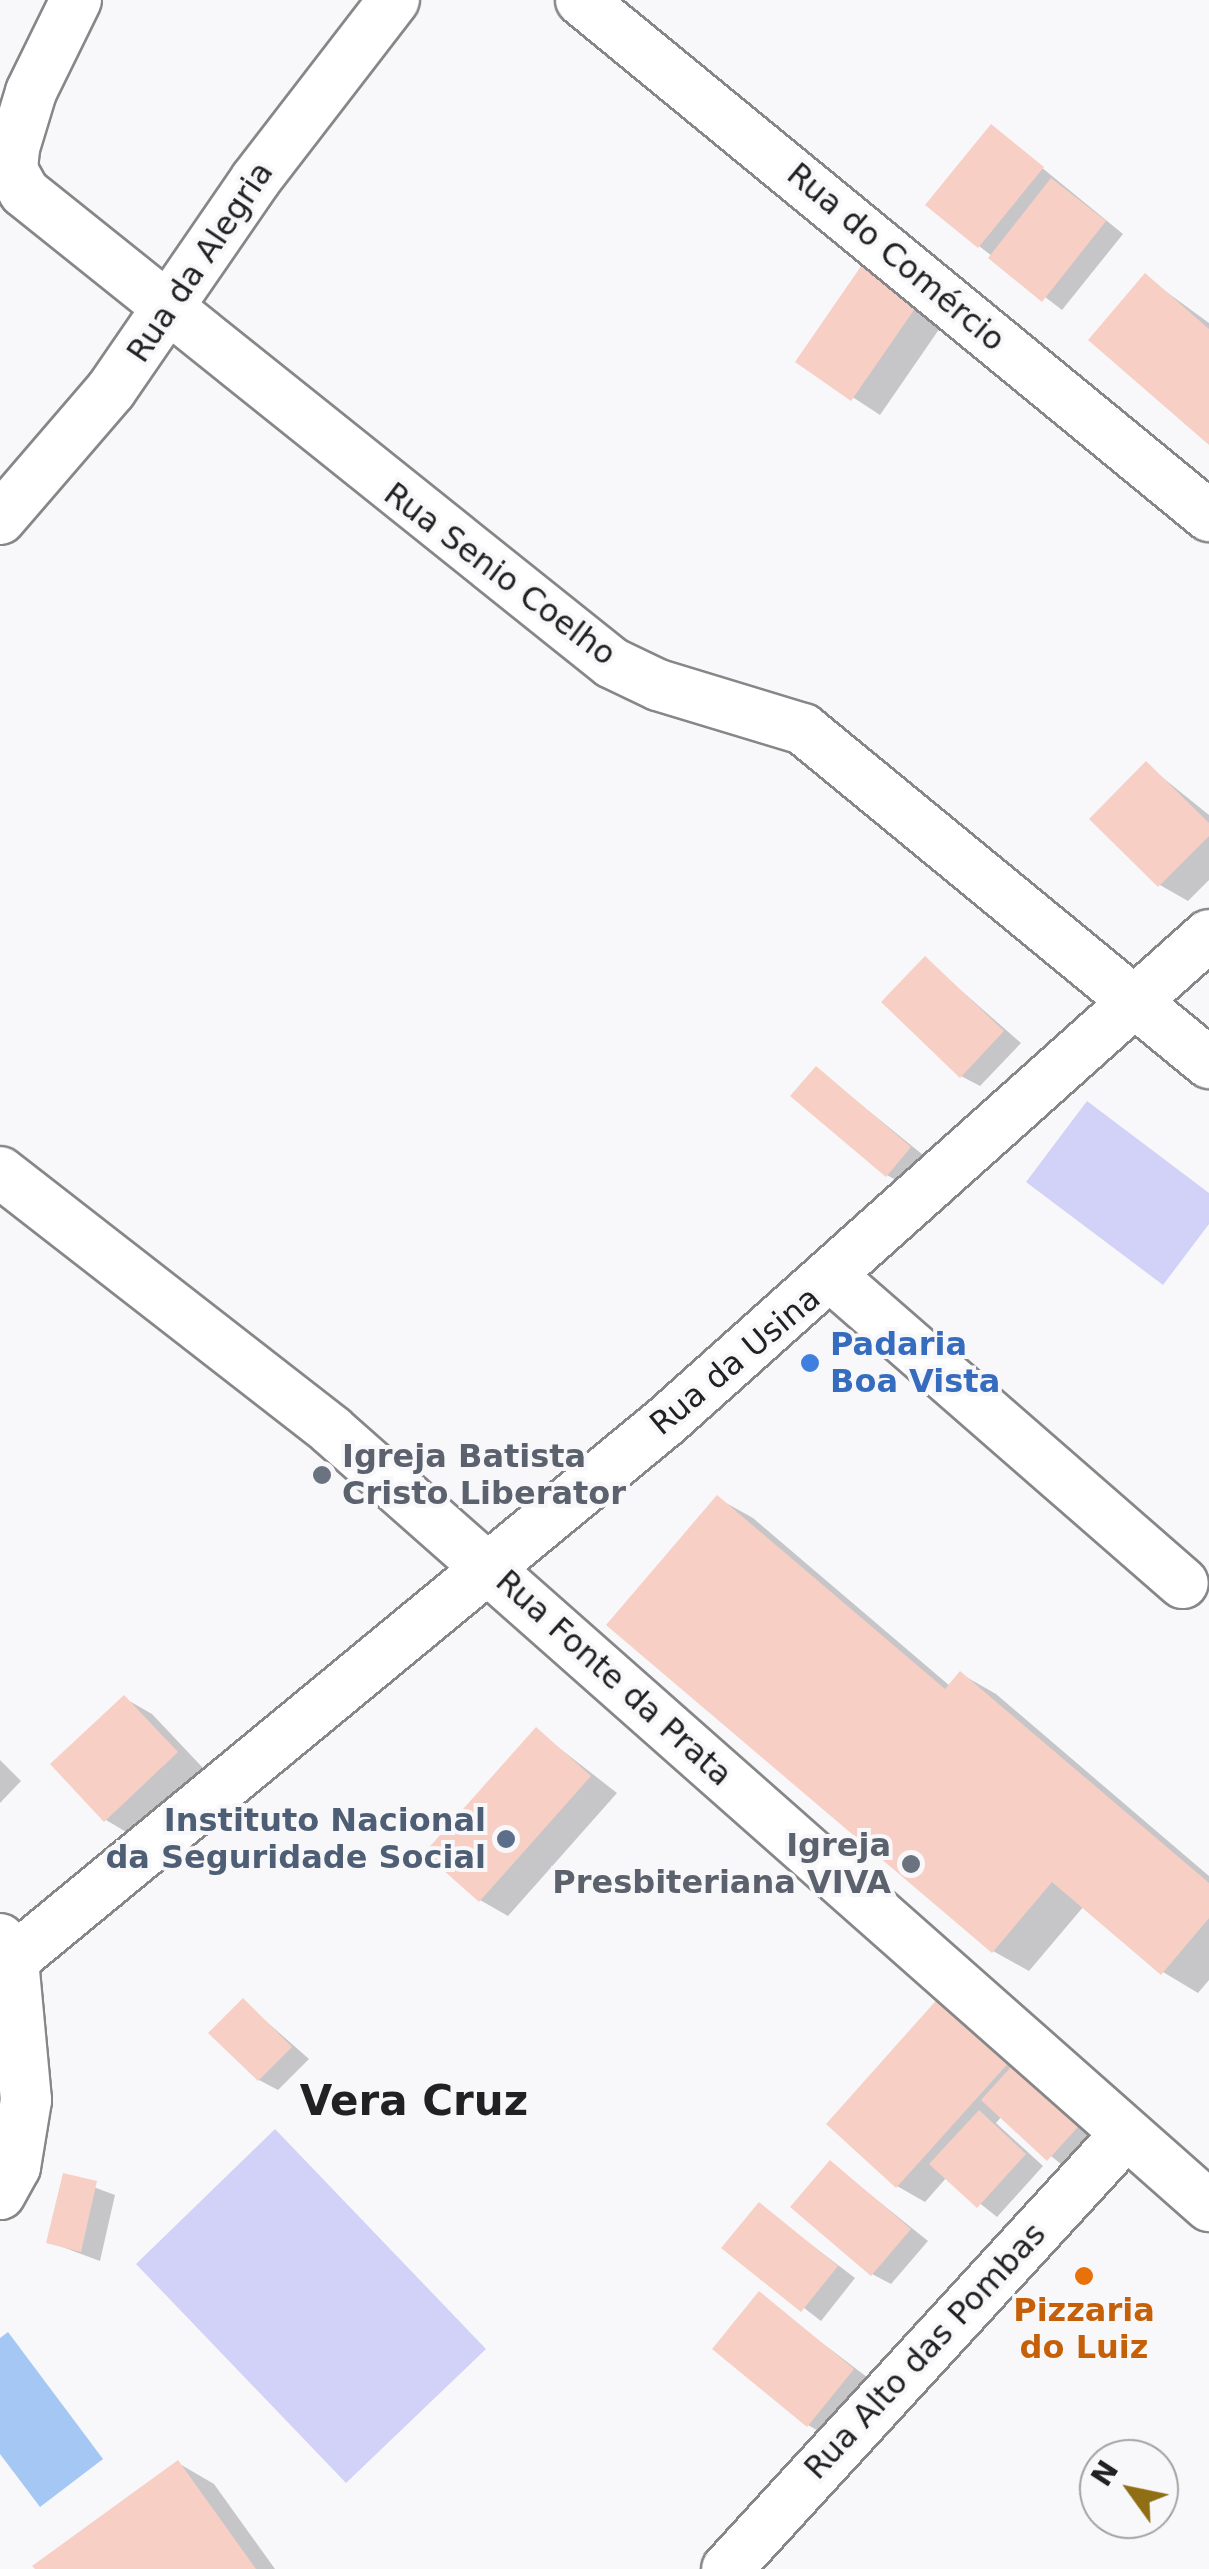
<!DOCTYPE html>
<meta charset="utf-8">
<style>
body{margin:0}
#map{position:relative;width:1209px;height:2569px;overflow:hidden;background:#f8f8fb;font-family:"DejaVu Sans",sans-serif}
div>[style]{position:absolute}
.green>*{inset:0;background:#d2d1f7}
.water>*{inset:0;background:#a5c7f3}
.shadow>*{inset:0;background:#0003}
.building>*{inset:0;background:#f8cfc5}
.roads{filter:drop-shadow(2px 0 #878789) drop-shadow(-2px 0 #878789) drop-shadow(0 2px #878789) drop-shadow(0 -2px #878789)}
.minor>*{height:50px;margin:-25px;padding:0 25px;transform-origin:25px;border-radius:25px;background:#fff}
.dots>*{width:28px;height:28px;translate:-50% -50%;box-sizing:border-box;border:5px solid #f8f8fb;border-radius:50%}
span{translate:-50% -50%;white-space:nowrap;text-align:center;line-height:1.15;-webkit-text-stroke:8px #f8f8fb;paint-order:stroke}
.street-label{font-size:32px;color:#212122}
.shop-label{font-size:32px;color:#366cbe;font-weight:700}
.left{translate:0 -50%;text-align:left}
.worship-label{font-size:32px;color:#5b616d;font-weight:700}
.right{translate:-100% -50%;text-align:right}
.service-label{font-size:32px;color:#4e5e75;font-weight:700}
.food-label{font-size:32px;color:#c56008;font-weight:700}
.district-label{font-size:42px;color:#212122;font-weight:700}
.north{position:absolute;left:1079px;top:2439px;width:100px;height:100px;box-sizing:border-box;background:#f8f8fb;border:2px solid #a2a2a4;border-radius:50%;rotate:303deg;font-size:28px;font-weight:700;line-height:40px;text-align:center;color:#212122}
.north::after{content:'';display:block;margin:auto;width:35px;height:45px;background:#906f14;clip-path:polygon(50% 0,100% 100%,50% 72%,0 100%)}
</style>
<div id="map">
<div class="green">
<i style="clip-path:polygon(1087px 1101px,1209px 1193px,1209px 1224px,1163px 1285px,1026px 1182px)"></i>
<i style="clip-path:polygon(275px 2129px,486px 2349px,346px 2483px,136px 2264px)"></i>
</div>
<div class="water">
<i style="clip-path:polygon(8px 2332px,103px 2459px,40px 2507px,0 2454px,0 2338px)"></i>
</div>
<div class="shadow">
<i style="clip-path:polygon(992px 127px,1123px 234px,1062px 310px,979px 246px)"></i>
<i style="clip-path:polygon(869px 259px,951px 312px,880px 415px,799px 362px)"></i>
<i style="clip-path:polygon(1146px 277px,1209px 323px,1209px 442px)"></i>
<i style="clip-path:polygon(1147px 765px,1209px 815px,1209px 880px,1188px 901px,1160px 885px,1093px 819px)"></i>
<i style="clip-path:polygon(925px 959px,1021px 1043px,980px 1086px,961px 1076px)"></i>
<i style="clip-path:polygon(817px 1069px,928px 1159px,906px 1186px,887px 1175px)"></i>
<i style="clip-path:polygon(717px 1498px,753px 1518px,950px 1686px,961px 1674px,996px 1694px,1209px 1876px,1209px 1980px,1198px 1993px,1163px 1972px,1084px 1906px,1029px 1971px,993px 1951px)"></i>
<i style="clip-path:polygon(124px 1698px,152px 1714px,204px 1769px,133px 1836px,106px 1820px)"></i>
<i style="clip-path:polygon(536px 1730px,617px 1793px,508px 1916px,480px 1900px)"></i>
<i style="clip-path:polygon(0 1760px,21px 1781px,0 1803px)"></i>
<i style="clip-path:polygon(942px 1999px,1104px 2129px,1067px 2169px,1002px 2116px,996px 2123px,1043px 2166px,997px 2217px,947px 2177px,925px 2202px,897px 2186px)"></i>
<i style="clip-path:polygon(243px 2001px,309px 2059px,278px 2090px,259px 2080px)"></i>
<i style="clip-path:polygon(831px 2163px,928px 2241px,891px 2284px,872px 2274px)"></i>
<i style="clip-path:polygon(64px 2176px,115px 2195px,100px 2261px,49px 2242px)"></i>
<i style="clip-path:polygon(759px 2205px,855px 2278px,821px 2321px,725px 2247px)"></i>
<i style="clip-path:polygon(759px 2295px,880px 2387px,836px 2441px,808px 2425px)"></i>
<i style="clip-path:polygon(178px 2463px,214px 2484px,275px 2569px,38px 2569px)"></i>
</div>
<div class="building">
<i style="clip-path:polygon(991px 124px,1044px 167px,978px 248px,925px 205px)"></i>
<i style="clip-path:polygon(1051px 178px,1106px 221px,1042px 302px,988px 258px)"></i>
<i style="clip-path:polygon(868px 256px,925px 294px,851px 401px,795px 362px)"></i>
<i style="clip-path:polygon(1145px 273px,1209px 329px,1209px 445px,1088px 340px)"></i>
<i style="clip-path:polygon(1146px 761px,1209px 823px,1209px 836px,1158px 887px,1089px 819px)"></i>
<i style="clip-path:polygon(925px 956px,1004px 1031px,960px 1078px,881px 1002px)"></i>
<i style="clip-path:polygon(816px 1066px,911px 1147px,886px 1177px,790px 1096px)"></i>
<i style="clip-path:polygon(717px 1495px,945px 1689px,960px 1671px,1209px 1883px,1209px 1918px,1161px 1975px,1052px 1882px,992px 1953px,606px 1625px)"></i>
<i style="clip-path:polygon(124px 1695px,178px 1752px,104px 1822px,50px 1764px)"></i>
<i style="clip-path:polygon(536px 1727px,591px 1776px,479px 1902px,424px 1853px)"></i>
<i style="clip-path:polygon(941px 1995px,1012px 2059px,896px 2188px,826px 2124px)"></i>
<i style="clip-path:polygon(243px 1998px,292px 2047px,258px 2081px,208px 2033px)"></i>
<i style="clip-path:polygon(1021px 2056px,1087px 2117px,1047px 2161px,981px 2100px)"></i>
<i style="clip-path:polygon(979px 2110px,1026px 2154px,977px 2208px,929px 2164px)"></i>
<i style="clip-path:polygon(830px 2160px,911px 2229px,871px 2276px,790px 2207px)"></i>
<i style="clip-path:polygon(63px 2173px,97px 2181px,81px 2252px,46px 2243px)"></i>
<i style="clip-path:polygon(759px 2202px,838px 2266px,801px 2312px,721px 2248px)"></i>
<i style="clip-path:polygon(759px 2291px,854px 2369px,807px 2427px,712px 2349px)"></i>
<i style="clip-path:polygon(178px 2460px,256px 2569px,35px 2569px,32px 2566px)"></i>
</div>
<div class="roads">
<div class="minor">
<i style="left:76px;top:0;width:102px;rotate:116.1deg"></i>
<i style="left:31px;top:92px;width:59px;rotate:106.9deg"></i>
<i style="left:14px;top:148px;width:22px;rotate:95deg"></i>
<i style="left:12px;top:170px;width:25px;rotate:61deg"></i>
<i style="left:24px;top:192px;width:753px;rotate:38.7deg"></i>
<i style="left:612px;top:663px;width:51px;rotate:25.6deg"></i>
<i style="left:658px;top:685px;width:152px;rotate:16.9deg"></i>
<i style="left:803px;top:729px;width:526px;rotate:39.44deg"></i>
<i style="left:581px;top:0;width:813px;rotate:39.41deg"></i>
<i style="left:0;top:519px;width:170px;rotate:-49.3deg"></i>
<i style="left:111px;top:390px;width:256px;rotate:-55.5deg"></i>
<i style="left:256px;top:179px;width:226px;rotate:-52.4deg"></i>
<i style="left:0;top:1172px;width:420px;rotate:37.9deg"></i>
<i style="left:331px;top:1430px;width:1172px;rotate:41.47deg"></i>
<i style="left:833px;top:1278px;width:464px;rotate:41.1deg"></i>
<i style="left:0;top:1939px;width:25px;rotate:58deg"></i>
<i style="left:13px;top:1960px;width:141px;rotate:84.7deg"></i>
<i style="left:26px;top:2100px;width:68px;rotate:99.3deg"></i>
<i style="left:15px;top:2167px;width:31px;rotate:119deg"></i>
<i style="left:13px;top:1960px;width:845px;rotate:-39.53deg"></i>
<i style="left:665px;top:1422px;width:730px;rotate:-41.84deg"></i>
<i style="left:727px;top:2569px;width:590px;rotate:-47.47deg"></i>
</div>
</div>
<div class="dots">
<i style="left:810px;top:1363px;background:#3f7fe0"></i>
<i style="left:322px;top:1475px;background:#6b7280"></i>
<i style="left:506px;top:1839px;background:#5c6f8a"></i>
<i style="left:911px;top:1864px;background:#6b7280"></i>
<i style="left:1084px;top:2276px;background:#e8710a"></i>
</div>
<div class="street-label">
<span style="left:896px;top:257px;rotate:40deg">Rua do Comércio</span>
<span style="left:200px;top:262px;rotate:-56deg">Rua da Alegria</span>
<span style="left:500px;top:574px;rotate:37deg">Rua Senio Coelho</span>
<span style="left:735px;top:1361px;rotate:-40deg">Rua da Usina</span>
<span style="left:614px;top:1678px;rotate:42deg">Rua Fonte da Prata</span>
<span style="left:925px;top:2351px;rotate:-47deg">Rua Alto das Pombas</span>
</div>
<div class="shop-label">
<span class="left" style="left:830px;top:1363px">Padaria<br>Boa Vista</span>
</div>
<div class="worship-label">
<span class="left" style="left:342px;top:1475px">Igreja Batista<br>Cristo Liberator</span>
<span class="right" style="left:891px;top:1864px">Igreja<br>Presbiteriana VIVA</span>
</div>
<div class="service-label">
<span class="right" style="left:486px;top:1839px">Instituto Nacional<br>da Seguridade Social</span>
</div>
<div class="food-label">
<span style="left:1084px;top:2329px">Pizzaria<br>do Luiz</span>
</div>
<div class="district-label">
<span style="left:414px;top:2101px">Vera Cruz</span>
</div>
<div class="north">N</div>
</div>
